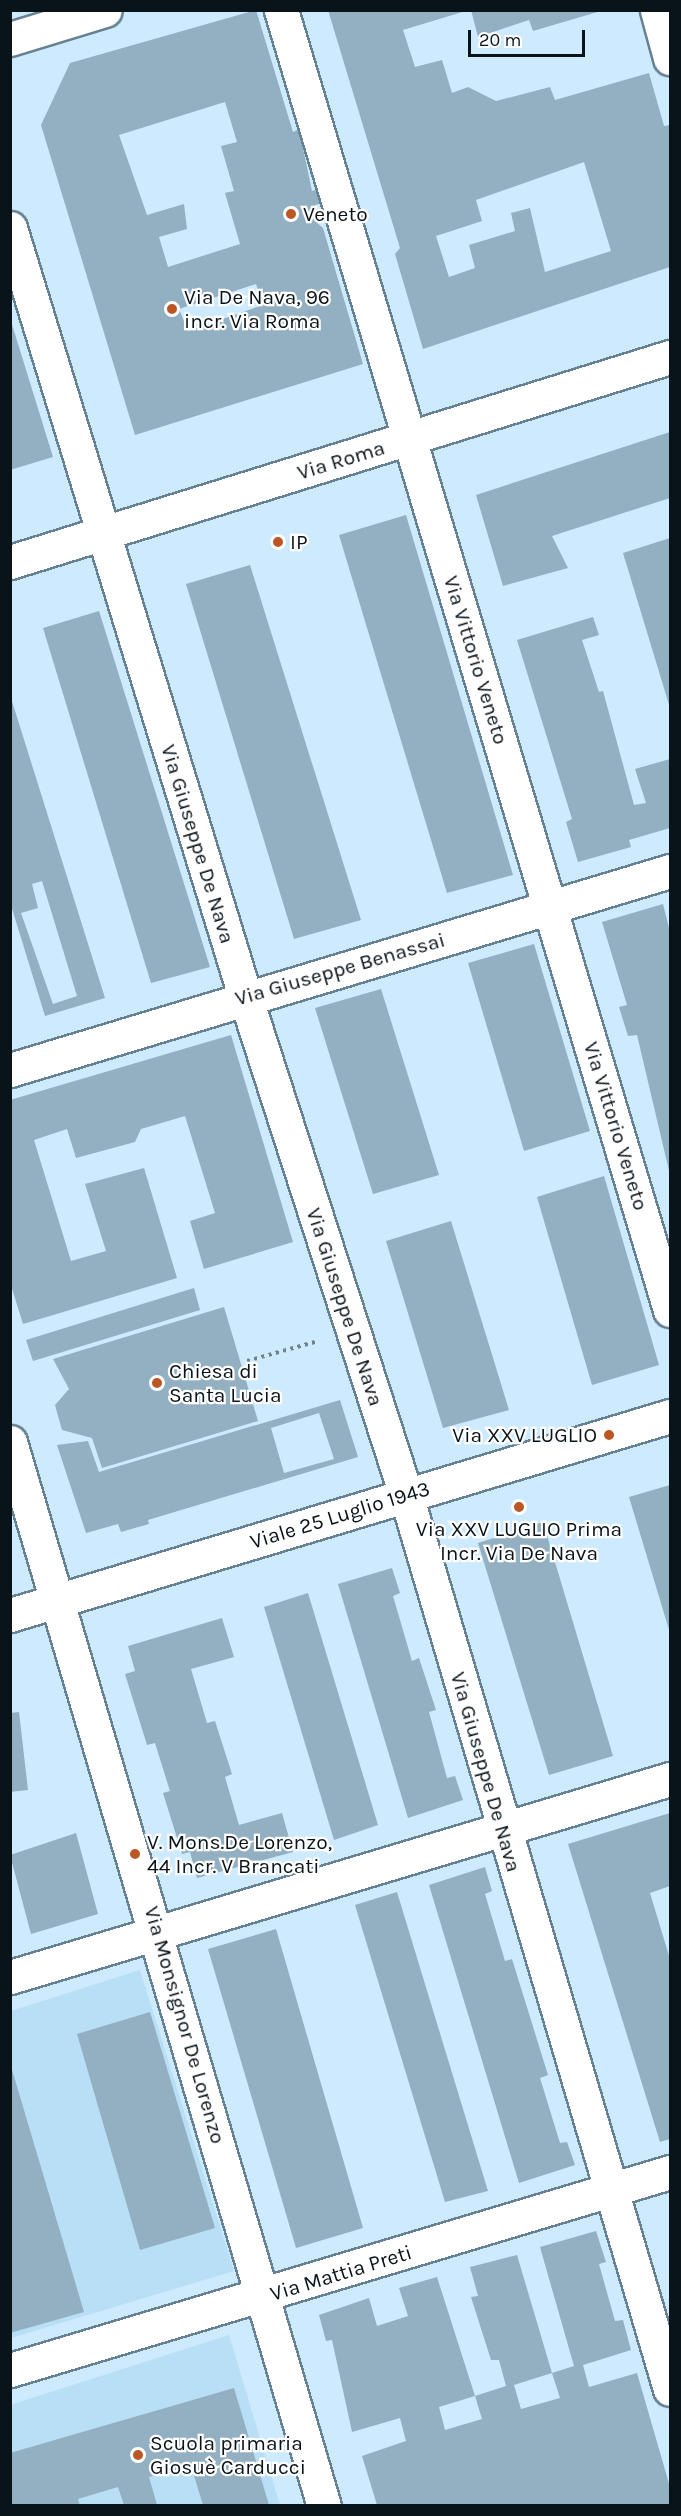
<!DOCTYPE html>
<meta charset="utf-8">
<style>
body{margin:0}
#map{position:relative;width:681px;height:2516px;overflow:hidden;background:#cdeafe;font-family:Karla,sans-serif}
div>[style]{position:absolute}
.built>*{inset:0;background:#b9dff6}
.building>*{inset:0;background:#93afc2}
.path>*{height:4px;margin-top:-2px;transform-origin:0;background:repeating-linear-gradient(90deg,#6f8290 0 3px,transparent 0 7.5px)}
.roads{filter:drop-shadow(2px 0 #668192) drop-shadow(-2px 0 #668192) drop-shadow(0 2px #668192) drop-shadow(0 -2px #668192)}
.street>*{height:33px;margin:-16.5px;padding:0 16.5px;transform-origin:16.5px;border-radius:16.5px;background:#fff}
.secondary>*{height:33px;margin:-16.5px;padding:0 16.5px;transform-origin:16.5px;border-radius:16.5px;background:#fff}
.dots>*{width:16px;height:16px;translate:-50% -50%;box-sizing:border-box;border:3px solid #fff;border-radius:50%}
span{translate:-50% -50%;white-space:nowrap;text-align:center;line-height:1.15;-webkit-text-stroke:4.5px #fff;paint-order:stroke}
.poi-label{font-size:21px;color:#09131a}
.left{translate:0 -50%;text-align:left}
.right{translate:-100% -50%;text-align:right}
.street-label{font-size:21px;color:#09131a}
.frame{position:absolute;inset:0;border:12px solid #09131a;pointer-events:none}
.scale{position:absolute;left:468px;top:30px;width:117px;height:27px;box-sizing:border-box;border:3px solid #09131a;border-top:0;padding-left:8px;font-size:18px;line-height:21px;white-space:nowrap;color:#09131a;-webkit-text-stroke:4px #fff;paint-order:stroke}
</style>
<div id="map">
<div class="built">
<i style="clip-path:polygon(140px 1970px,234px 2271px,11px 2338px,11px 2011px)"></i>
<i style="clip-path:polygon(229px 2335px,280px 2505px,11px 2505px,10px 2405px)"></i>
</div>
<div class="building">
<i style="clip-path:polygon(evenodd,256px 10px,293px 132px,299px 129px,312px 191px,318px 189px,323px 203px,315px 205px,321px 222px,317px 223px,323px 228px,363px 364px,135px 435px,41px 125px,70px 63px,256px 10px,225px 102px,237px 142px,221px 146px,234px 191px,225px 193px,240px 244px,168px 267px,159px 237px,187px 229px,184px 204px,147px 215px,119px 135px,225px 102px,256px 10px,256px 284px,263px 305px,188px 331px,179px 309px,256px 284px)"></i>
<i style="clip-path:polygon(evenodd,328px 10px,469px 10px,403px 30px,415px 67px,442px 60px,452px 93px,468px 87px,496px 101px,550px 87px,555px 100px,649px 73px,664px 126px,670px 125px,670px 267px,423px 349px,395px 254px,400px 248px,328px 10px,584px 162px,611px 251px,545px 272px,530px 208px,511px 213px,515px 231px,469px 245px,475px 268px,449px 277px,436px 236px,482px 221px,476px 200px,584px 162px)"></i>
<i style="clip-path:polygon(471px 10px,601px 10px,601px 11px,533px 31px,529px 20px,478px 37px)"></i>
<i style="clip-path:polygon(10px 318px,53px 457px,10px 470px)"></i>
<i style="clip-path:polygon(670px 432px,670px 498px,552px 536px,568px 568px,503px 586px,476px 495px)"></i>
<i style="clip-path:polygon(406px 515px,513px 875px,447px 893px,339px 535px)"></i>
<i style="clip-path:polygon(670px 538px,670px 708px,623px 553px)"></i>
<i style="clip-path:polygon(250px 565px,361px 920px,294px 939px,186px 584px)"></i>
<i style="clip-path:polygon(99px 611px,210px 967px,151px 983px,43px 628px)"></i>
<i style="clip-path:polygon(593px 617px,599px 635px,582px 640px,599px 692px,603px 691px,634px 805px,646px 803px,635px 769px,670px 759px,670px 828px,629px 840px,631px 847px,578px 862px,566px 822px,572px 819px,517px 640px)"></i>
<i style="clip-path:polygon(evenodd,11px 698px,105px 998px,45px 1016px,10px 902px,11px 698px,42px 881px,77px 996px,53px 1004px,21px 913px,38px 908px,32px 884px,42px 881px)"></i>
<i style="clip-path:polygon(663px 904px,670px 932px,670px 1175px,637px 1035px,628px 1036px,619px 1007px,627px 1005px,602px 922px)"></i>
<i style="clip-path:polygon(534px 944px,590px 1131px,524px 1151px,468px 963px)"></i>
<i style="clip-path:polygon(381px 989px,439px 1175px,373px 1194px,315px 1008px)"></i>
<i style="clip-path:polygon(231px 1035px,293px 1242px,204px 1269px,190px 1221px,215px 1213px,185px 1116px,141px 1129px,135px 1142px,76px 1158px,67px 1129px,34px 1140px,71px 1261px,106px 1251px,85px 1184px,144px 1168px,177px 1278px,23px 1324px,10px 1282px,10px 1100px)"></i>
<i style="clip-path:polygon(604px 1176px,659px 1365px,592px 1385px,537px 1197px)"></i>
<i style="clip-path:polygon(451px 1221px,509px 1410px,443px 1428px,386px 1241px)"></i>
<i style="clip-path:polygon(194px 1288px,200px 1310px,33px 1361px,26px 1340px)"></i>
<i style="clip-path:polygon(224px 1307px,258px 1421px,102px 1468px,92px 1438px,62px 1430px,55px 1405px,69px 1389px,53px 1359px)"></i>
<i style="clip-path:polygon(evenodd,340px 1400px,358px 1457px,148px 1520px,149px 1524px,121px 1532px,118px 1524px,86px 1533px,57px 1445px,88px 1441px,99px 1472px,340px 1400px,319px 1413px,334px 1459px,284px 1473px,271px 1428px,319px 1413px)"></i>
<i style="clip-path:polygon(670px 1485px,670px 1633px,629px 1497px)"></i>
<i style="clip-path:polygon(543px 1522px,613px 1756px,549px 1775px,478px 1543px)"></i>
<i style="clip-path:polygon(392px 1568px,400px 1593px,393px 1596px,412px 1661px,419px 1658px,436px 1710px,429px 1712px,447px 1778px,455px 1776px,463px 1800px,408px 1818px,338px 1584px)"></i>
<i style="clip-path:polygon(308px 1593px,378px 1825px,334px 1840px,264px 1607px)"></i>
<i style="clip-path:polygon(222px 1618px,234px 1657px,191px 1669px,207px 1723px,215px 1721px,232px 1774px,225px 1777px,239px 1825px,282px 1813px,293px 1852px,197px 1878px,190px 1852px,182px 1854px,163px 1793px,170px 1791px,155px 1743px,147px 1745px,125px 1674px,135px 1671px,128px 1646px)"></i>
<i style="clip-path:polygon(19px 1712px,28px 1790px,10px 1792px,10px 1713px)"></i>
<i style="clip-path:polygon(670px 1813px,670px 1886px,650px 1893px,670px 1959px,670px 2139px,660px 2142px,568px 1844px)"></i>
<i style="clip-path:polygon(76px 1833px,98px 1914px,31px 1934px,10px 1855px)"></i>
<i style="clip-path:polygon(485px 1867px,492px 1891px,485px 1894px,505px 1961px,512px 1959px,548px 2075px,540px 2078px,560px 2143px,567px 2142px,575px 2165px,519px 2183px,429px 1885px)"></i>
<i style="clip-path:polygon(397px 1892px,488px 2191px,445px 2202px,355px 1905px)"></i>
<i style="clip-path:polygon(276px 1929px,363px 2228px,296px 2248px,208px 1949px)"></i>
<i style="clip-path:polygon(150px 2012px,215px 2228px,140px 2250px,77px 2034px)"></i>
<i style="clip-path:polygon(10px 2063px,84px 2312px,10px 2333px)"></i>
<i style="clip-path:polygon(evenodd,596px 2231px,606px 2262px,599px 2264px,615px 2321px,623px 2320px,631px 2350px,583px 2365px,589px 2387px,637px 2373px,670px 2487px,670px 2505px,377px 2505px,362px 2456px,406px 2441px,400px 2418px,352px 2432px,332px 2340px,326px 2341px,319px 2315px,369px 2298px,377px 2326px,408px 2316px,399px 2288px,437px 2277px,475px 2396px,506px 2386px,499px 2360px,491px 2360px,471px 2297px,478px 2296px,470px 2267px,517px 2255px,552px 2373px,514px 2385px,521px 2409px,560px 2398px,552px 2373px,574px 2366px,540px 2247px,596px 2231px,475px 2396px,482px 2419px,445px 2430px,439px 2407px,475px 2396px)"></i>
<i style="clip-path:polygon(234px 2388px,269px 2505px,203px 2505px,191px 2466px,149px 2477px,157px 2505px,124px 2505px,118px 2487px,78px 2499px,80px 2505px,12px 2505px,10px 2453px)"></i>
</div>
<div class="path">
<i style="left:247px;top:1361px;width:74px;rotate:-15.7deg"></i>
</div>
<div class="roads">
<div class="street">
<i style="left:657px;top:10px;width:50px;rotate:74.8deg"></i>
<i style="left:10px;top:39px;width:99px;rotate:-17deg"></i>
<i style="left:10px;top:1070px;width:689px;rotate:-16.78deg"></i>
<i style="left:10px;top:1442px;width:1109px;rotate:73.56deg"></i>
<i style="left:10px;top:1977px;width:689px;rotate:-16.7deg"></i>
<i style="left:10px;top:2370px;width:689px;rotate:-16.7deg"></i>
</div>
<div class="secondary">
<i style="left:281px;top:10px;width:1357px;rotate:73.34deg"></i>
<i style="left:10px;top:228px;width:803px;rotate:72.99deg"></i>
<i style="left:245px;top:996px;width:524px;rotate:72.12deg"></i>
<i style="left:406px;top:1495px;width:932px;rotate:73.55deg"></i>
<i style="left:10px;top:562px;width:691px;rotate:-17.26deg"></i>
<i style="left:10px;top:1615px;width:689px;rotate:-16.78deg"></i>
</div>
</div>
<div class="dots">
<i style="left:291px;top:214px;background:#bc5725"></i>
<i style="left:172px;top:309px;background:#bc5725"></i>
<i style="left:278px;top:542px;background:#bc5725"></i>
<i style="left:157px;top:1383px;background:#bc5725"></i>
<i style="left:609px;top:1435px;background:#bc5725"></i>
<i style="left:519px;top:1507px;background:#bc5725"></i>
<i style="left:135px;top:1854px;background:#bc5725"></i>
<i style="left:138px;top:2455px;background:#bc5725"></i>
</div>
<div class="poi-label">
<span class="left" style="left:303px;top:214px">Veneto</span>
<span class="left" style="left:184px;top:309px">Via De Nava, 96<br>incr. Via Roma</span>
<span class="left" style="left:290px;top:542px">IP</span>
<span class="left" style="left:169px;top:1383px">Chiesa di<br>Santa Lucia</span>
<span class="right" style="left:597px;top:1435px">Via XXV LUGLIO</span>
<span style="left:519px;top:1541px">Via XXV LUGLIO Prima<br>Incr. Via De Nava</span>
<span class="left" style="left:147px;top:1854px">V. Mons.De Lorenzo,<br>44 Incr. V Brancati</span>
<span class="left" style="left:150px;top:2455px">Scuola primaria<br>Giosuè Carducci</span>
</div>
<div class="street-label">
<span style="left:341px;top:460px;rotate:-17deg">Via Roma</span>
<span style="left:476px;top:660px;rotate:73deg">Via Vittorio Veneto</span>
<span style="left:198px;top:844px;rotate:73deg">Via Giuseppe De Nava</span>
<span style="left:340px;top:969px;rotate:-16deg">Via Giuseppe Benassai</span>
<span style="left:616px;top:1126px;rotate:73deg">Via Vittorio Veneto</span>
<span style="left:345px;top:1307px;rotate:72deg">Via Giuseppe De Nava</span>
<span style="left:340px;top:1515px;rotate:-17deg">Viale 25 Luglio 1943</span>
<span style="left:486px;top:1772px;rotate:74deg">Via Giuseppe De Nava</span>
<span style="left:185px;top:2025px;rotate:74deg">Via Monsignor De Lorenzo</span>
<span style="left:341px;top:2273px;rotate:-17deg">Via Mattia Preti</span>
</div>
<div class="frame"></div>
<div class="scale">20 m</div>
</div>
